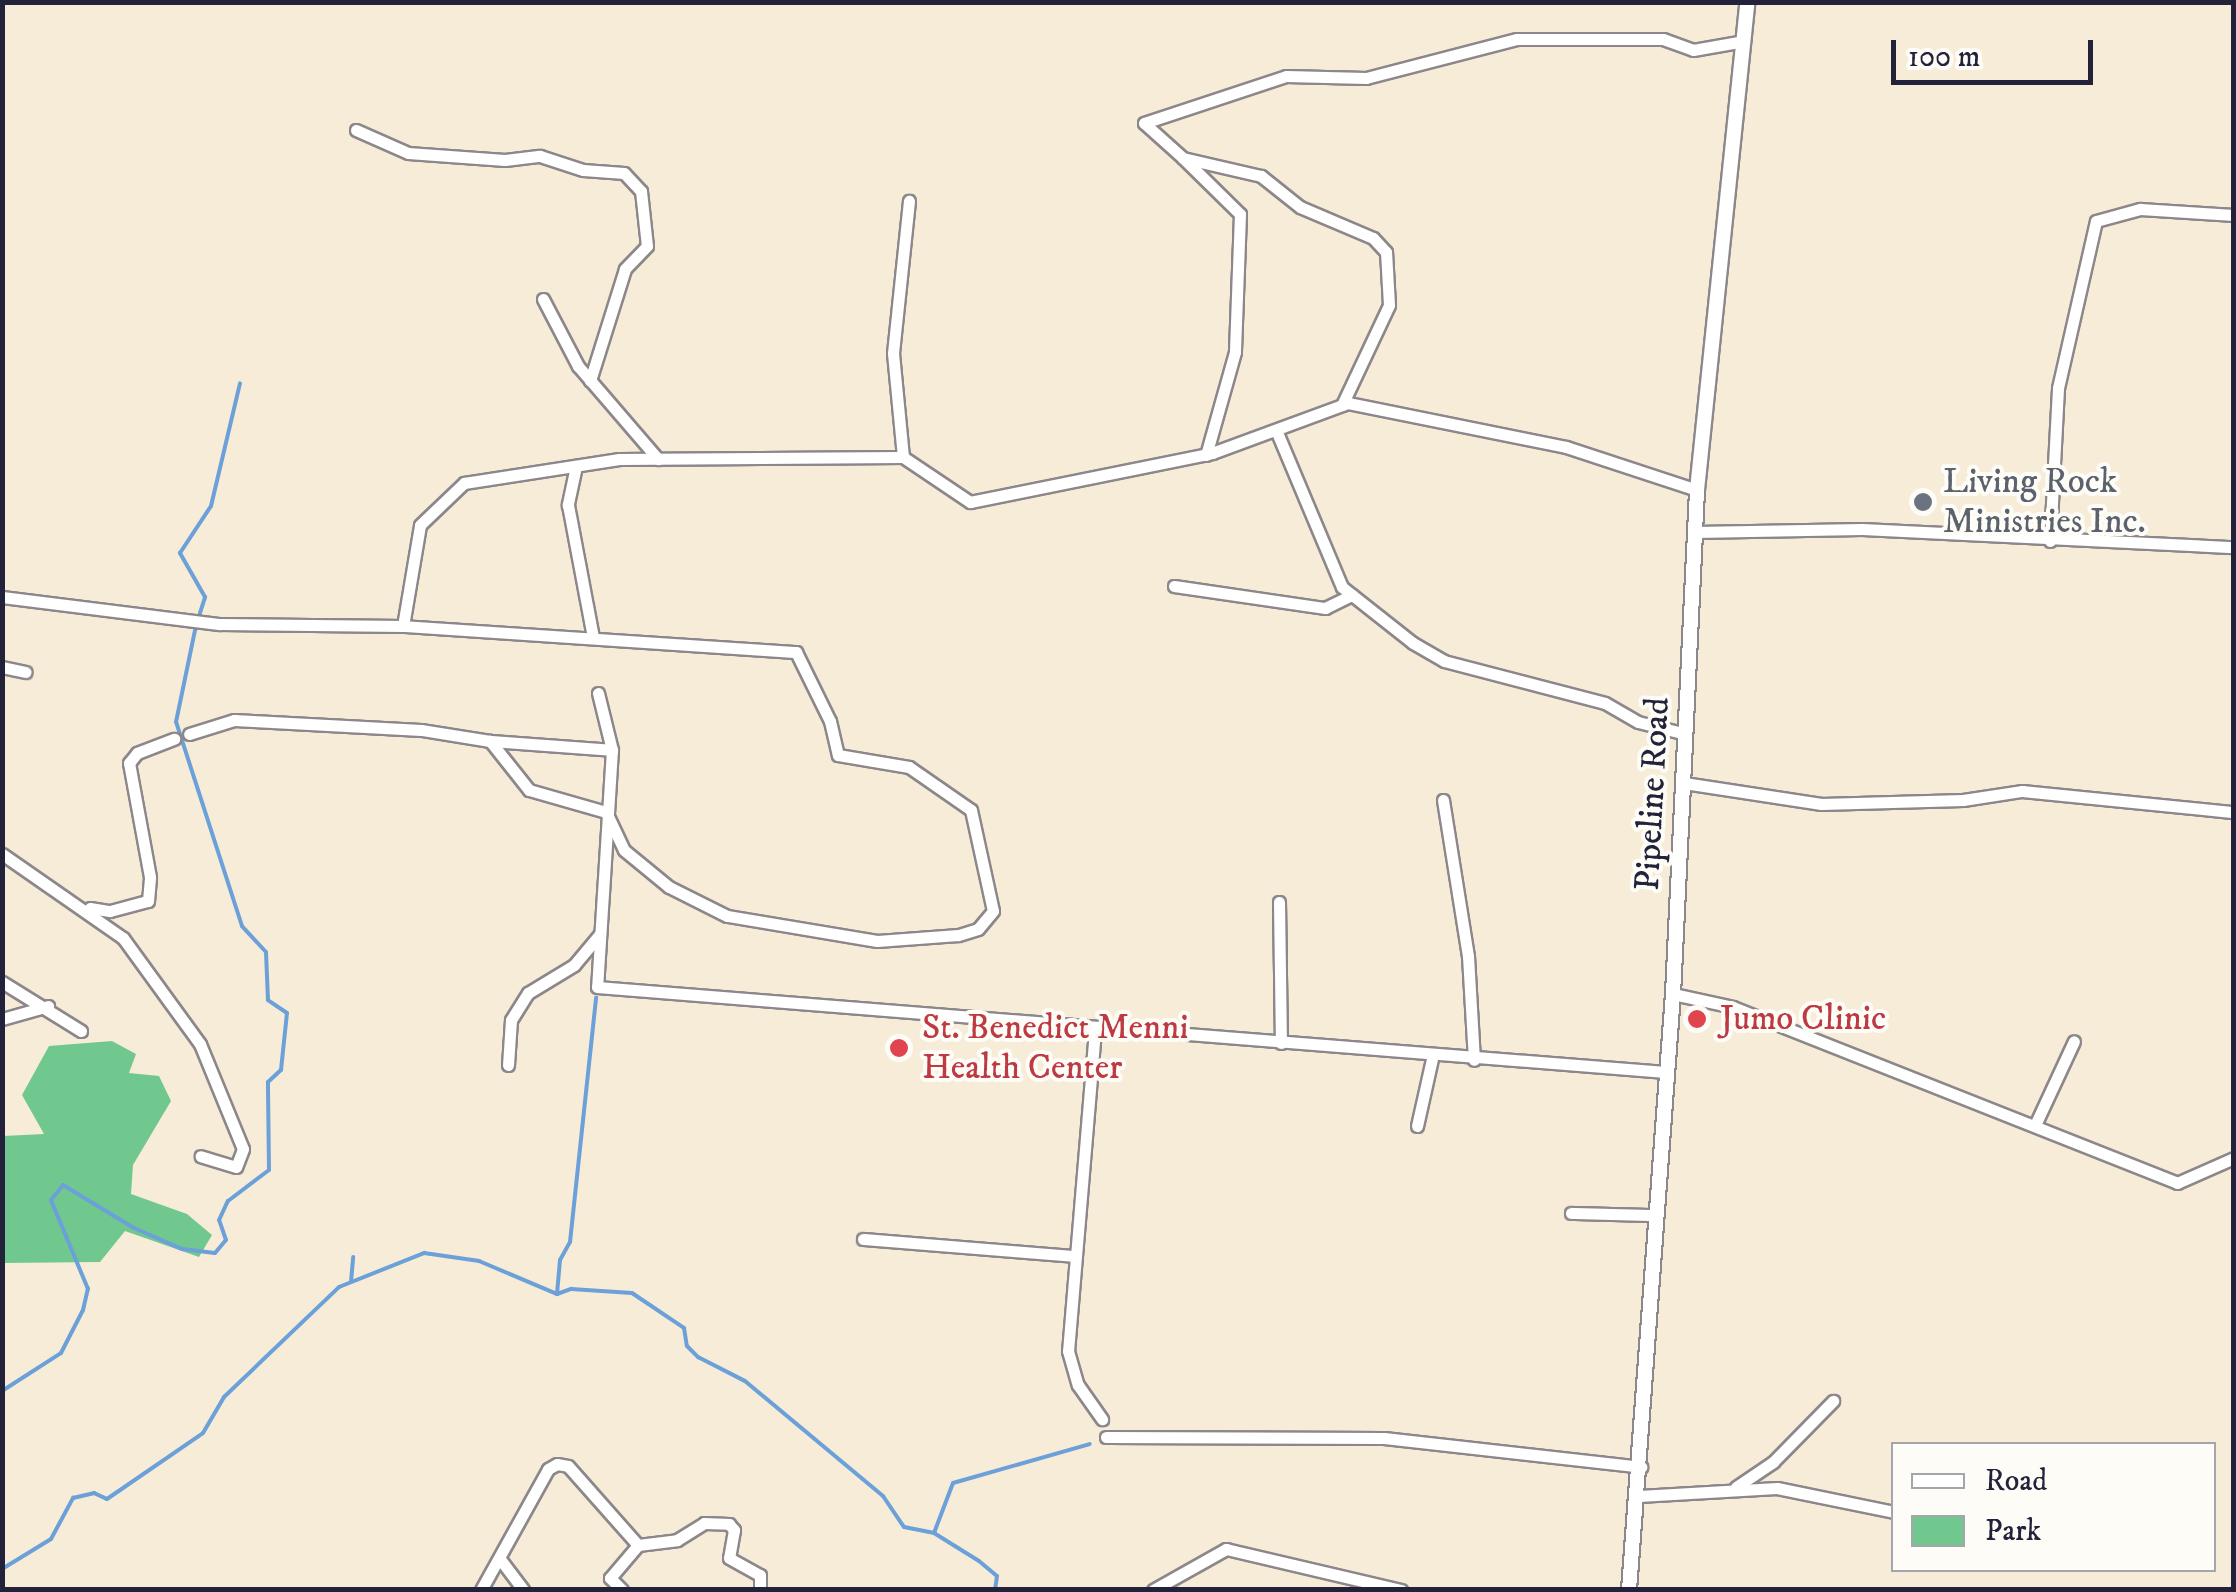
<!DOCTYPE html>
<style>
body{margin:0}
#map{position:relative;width:2236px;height:1592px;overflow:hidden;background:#f7ecd8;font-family:"IM FELL DW Pica",serif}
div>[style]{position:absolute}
.green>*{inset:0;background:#71c88e}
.stream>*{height:4px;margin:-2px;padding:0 2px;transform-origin:2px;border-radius:2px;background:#6ca0d8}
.roads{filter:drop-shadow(2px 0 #8c878a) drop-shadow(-2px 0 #8c878a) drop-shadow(0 2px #8c878a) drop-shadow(0 -2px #8c878a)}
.minor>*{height:11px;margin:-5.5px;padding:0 5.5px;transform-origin:5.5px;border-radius:5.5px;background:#fff}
.tertiary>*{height:14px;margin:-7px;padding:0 7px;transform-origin:7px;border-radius:7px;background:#fff}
.dots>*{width:28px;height:28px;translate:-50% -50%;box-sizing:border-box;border:5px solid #fdfcf7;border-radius:50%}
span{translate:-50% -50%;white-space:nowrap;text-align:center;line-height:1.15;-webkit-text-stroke:8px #fdfcf7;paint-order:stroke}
.worship-label{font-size:35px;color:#5b616d}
.left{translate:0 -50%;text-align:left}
.street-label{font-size:35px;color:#22223b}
.health-label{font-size:35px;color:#be3a42}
.frame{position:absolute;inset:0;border:5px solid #22223b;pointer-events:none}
.legend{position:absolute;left:1891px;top:1442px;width:325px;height:130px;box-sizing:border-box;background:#fdfcf7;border:2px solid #a5a5ac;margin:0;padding:12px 18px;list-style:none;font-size:30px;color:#22223b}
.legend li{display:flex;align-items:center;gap:20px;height:50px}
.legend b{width:50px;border:2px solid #a5a5ac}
.scale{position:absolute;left:1891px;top:40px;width:202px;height:45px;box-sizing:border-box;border:5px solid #22223b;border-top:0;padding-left:12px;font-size:30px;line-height:35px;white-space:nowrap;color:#22223b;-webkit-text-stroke:8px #fdfcf7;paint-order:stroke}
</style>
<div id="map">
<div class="green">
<i style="clip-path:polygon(112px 1041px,136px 1054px,129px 1073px,159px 1076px,171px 1101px,133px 1165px,131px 1194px,187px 1214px,212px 1235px,199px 1257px,125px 1231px,100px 1262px,3px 1263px,3px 1136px,44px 1134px,22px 1095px,49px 1046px)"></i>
</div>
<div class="stream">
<i style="left:199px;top:616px;width:20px;rotate:-72deg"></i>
<i style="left:205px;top:597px;width:51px;rotate:-119.6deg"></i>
<i style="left:180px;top:553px;width:56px;rotate:-56.6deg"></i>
<i style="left:211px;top:506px;width:126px;rotate:-76.7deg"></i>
<i style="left:351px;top:1282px;width:25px;rotate:-85deg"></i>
<i style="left:557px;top:1294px;width:15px;rotate:-20deg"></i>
<i style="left:571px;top:1289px;width:61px;rotate:3.8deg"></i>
<i style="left:632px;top:1293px;width:63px;rotate:33.9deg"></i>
<i style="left:684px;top:1328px;width:18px;rotate:81deg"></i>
<i style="left:687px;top:1346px;width:16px;rotate:45deg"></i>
<i style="left:698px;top:1357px;width:53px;rotate:27.1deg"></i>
<i style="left:745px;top:1381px;width:180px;rotate:39.8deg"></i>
<i style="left:883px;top:1496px;width:37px;rotate:56deg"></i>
<i style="left:904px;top:1527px;width:31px;rotate:11deg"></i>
<i style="left:934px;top:1533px;width:53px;rotate:31.9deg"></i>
<i style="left:979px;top:1561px;width:23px;rotate:40deg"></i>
<i style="left:997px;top:1576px;width:14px;rotate:98deg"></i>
<i style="left:2px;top:1391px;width:70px;rotate:-32.8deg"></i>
<i style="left:61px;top:1353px;width:48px;rotate:-62.9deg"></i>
<i style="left:83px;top:1310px;width:22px;rotate:-77deg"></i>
<i style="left:88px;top:1289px;width:96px;rotate:-112.6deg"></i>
<i style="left:51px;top:1200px;width:19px;rotate:-51deg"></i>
<i style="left:63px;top:1185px;width:83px;rotate:31.2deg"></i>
<i style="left:134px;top:1228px;width:52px;rotate:23.6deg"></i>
<i style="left:182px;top:1249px;width:33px;rotate:7deg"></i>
<i style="left:215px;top:1253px;width:17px;rotate:-50deg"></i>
<i style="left:226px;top:1240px;width:21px;rotate:-109deg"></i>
<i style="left:219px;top:1220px;width:21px;rotate:-65deg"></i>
<i style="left:228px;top:1201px;width:51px;rotate:-37.1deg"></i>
<i style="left:269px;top:1170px;width:88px;rotate:-90.7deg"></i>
<i style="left:268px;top:1082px;width:18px;rotate:-43deg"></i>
<i style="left:281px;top:1070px;width:57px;rotate:-84deg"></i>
<i style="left:287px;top:1013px;width:23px;rotate:-146deg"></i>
<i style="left:268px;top:1000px;width:48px;rotate:-92.4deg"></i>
<i style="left:266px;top:952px;width:35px;rotate:-133deg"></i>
<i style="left:242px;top:926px;width:214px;rotate:-107.9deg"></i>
<i style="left:176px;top:722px;width:99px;rotate:-78.3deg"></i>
<i style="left:934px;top:1533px;width:53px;rotate:-69.2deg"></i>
<i style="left:953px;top:1483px;width:142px;rotate:-15.9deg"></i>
<i style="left:2px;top:1569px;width:57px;rotate:-31.5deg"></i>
<i style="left:51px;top:1539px;width:47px;rotate:-61.8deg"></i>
<i style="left:73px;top:1498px;width:22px;rotate:-13deg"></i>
<i style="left:94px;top:1493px;width:14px;rotate:25deg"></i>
<i style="left:107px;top:1499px;width:116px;rotate:-34.5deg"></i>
<i style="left:203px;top:1433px;width:42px;rotate:-59.7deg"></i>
<i style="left:224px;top:1397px;width:159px;rotate:-43.7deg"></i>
<i style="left:339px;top:1287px;width:92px;rotate:-21.8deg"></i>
<i style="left:424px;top:1253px;width:56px;rotate:8.3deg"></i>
<i style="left:479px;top:1261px;width:85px;rotate:22.9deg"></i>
<i style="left:557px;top:1294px;width:34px;rotate:-85deg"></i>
<i style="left:560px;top:1260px;width:21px;rotate:-61deg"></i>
<i style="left:570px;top:1242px;width:246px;rotate:-83.9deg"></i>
</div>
<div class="roads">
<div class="minor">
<i style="left:356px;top:130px;width:57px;rotate:23.9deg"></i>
<i style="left:408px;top:153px;width:97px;rotate:4.1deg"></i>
<i style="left:505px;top:160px;width:35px;rotate:-7deg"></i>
<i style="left:540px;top:156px;width:45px;rotate:18deg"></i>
<i style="left:583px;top:170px;width:41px;rotate:4.2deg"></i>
<i style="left:624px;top:173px;width:25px;rotate:47deg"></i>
<i style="left:641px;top:191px;width:55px;rotate:83.8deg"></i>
<i style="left:647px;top:246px;width:32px;rotate:134deg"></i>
<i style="left:625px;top:269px;width:117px;rotate:107.4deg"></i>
<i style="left:1183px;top:158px;width:80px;rotate:44.5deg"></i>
<i style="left:1240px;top:214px;width:138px;rotate:92.1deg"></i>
<i style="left:1235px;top:352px;width:107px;rotate:105.7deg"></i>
<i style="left:543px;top:299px;width:76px;rotate:62.4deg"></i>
<i style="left:578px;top:366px;width:123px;rotate:49.3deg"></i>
<i style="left:1342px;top:405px;width:110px;rotate:-64.8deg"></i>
<i style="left:1389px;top:305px;width:53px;rotate:-93.2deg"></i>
<i style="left:1386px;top:252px;width:19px;rotate:-133deg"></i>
<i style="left:1373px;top:238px;width:79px;rotate:-157deg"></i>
<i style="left:1300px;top:207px;width:50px;rotate:-141.5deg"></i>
<i style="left:1261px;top:176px;width:80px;rotate:-167deg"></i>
<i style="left:1183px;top:158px;width:52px;rotate:-138.1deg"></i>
<i style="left:1144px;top:123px;width:150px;rotate:-18.3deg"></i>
<i style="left:1286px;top:76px;width:80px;rotate:1.4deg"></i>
<i style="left:1366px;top:78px;width:156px;rotate:-14.5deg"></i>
<i style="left:1517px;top:39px;width:146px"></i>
<i style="left:1663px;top:39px;width:32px;rotate:20deg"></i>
<i style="left:1693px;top:50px;width:52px;rotate:-10deg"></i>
<i style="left:1276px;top:430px;width:170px;rotate:67.2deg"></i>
<i style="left:1342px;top:587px;width:90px;rotate:38.3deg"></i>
<i style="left:1413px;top:643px;width:36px;rotate:30deg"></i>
<i style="left:1444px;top:661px;width:166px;rotate:14.6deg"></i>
<i style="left:1605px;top:703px;width:38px;rotate:30deg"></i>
<i style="left:1638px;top:722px;width:49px;rotate:14deg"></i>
<i style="left:903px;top:457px;width:104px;rotate:-95.5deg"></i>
<i style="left:893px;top:353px;width:153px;rotate:-84deg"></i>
<i style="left:576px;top:466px;width:40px;rotate:102deg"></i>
<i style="left:568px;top:505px;width:134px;rotate:79.3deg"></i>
<i style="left:1695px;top:532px;width:167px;rotate:-1deg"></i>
<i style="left:1862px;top:529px;width:372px;rotate:2.8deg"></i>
<i style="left:2050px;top:541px;width:153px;rotate:-87deg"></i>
<i style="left:2058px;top:388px;width:171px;rotate:-77.2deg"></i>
<i style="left:2096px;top:221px;width:46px;rotate:-15.3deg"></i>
<i style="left:2140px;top:209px;width:94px;rotate:3.7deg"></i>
<i style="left:1174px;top:586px;width:153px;rotate:8.3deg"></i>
<i style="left:1325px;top:608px;width:30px;rotate:-26deg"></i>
<i style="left:2px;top:597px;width:220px;rotate:7.1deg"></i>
<i style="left:220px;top:624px;width:183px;rotate:0.6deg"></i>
<i style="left:403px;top:626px;width:394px;rotate:3.8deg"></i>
<i style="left:796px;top:652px;width:77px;rotate:63.8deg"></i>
<i style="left:830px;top:721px;width:35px;rotate:77deg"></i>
<i style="left:838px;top:755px;width:72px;rotate:9.6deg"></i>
<i style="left:909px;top:767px;width:75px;rotate:34.7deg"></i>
<i style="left:971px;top:810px;width:103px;rotate:77.7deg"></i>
<i style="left:993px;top:911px;width:23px;rotate:130deg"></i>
<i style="left:978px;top:929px;width:21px;rotate:163deg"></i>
<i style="left:958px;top:935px;width:81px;rotate:175.8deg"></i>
<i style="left:877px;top:941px;width:152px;rotate:-170.5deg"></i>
<i style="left:727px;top:916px;width:65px;rotate:-153.4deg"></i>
<i style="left:669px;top:887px;width:58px;rotate:-140.6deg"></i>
<i style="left:624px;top:850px;width:42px;rotate:-115.3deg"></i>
<i style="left:606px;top:812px;width:80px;rotate:-164.1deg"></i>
<i style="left:529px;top:790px;width:63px;rotate:-128.5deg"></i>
<i style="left:490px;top:741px;width:70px;rotate:-170.9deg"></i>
<i style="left:421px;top:730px;width:187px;rotate:-176.9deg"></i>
<i style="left:234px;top:720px;width:47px;rotate:162.7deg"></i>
<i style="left:403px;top:626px;width:102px;rotate:-80.4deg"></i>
<i style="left:420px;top:525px;width:61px;rotate:-43.7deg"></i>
<i style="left:464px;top:483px;width:157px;rotate:-8.8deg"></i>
<i style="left:619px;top:459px;width:284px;rotate:-0.4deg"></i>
<i style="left:903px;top:457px;width:81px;rotate:33.9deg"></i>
<i style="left:970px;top:502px;width:247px;rotate:-11.4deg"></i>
<i style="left:1212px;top:453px;width:145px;rotate:-20.2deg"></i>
<i style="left:1348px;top:403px;width:222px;rotate:11.4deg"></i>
<i style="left:1566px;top:447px;width:138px;rotate:18.2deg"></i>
<i style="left:2px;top:667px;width:24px;rotate:12deg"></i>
<i style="left:598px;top:693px;width:59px;rotate:76.2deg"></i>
<i style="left:612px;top:750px;width:237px;rotate:93.6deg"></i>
<i style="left:597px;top:987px;width:1072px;rotate:4.55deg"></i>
<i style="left:490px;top:741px;width:122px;rotate:4.2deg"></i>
<i style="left:1684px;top:783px;width:139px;rotate:8.7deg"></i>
<i style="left:1821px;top:804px;width:142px;rotate:-1.6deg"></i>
<i style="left:1963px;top:800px;width:60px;rotate:-8.7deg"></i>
<i style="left:2022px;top:791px;width:213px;rotate:5.7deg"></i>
<i style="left:1443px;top:800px;width:158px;rotate:80.9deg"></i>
<i style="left:1468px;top:956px;width:104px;rotate:86.7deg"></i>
<i style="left:2px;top:854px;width:147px;rotate:34.8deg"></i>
<i style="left:123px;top:938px;width:131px;rotate:54deg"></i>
<i style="left:200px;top:1044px;width:113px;rotate:67.7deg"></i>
<i style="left:243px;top:1149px;width:19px;rotate:111deg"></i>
<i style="left:236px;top:1167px;width:37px;rotate:-163deg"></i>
<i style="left:1279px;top:902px;width:141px;rotate:89.2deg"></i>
<i style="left:90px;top:908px;width:20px;rotate:9deg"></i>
<i style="left:110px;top:911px;width:39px;rotate:-15deg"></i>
<i style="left:148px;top:901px;width:24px;rotate:-85deg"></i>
<i style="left:150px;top:877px;width:116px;rotate:-100.4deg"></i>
<i style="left:129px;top:763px;width:13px;rotate:-51deg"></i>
<i style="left:137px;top:753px;width:40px;rotate:-21deg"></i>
<i style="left:2px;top:982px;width:93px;rotate:31.8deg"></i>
<i style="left:1673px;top:994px;width:61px;rotate:12.2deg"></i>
<i style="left:1733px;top:1007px;width:478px;rotate:21.6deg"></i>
<i style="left:2177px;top:1183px;width:62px;rotate:-23.7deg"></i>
<i style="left:2px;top:1019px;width:48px;rotate:-15.8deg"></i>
<i style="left:1095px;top:1030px;width:322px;rotate:94.8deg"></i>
<i style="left:1068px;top:1351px;width:35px;rotate:74deg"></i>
<i style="left:1078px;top:1385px;width:42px;rotate:54.8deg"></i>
<i style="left:508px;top:1065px;width:45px;rotate:-86.2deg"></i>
<i style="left:511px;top:1020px;width:32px;rotate:-58deg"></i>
<i style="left:528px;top:993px;width:54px;rotate:-31.3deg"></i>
<i style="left:574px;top:965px;width:40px;rotate:-50deg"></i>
<i style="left:2036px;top:1123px;width:90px;rotate:-65.1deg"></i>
<i style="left:1417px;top:1126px;width:69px;rotate:-77.4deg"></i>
<i style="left:1571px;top:1213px;width:82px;rotate:1.4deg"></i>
<i style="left:863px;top:1239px;width:211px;rotate:4.6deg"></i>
<i style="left:1106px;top:1437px;width:278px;rotate:0.2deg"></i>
<i style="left:1384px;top:1438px;width:259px;rotate:6.4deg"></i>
<i style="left:1736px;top:1487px;width:45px;rotate:-34deg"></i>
<i style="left:1773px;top:1462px;width:86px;rotate:-45.5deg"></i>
<i style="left:1639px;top:1496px;width:138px;rotate:-3.3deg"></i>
<i style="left:1777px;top:1488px;width:119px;rotate:11.6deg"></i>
<i style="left:500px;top:1559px;width:39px;rotate:53deg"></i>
<i style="left:481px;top:1590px;width:138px;rotate:-61deg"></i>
<i style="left:548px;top:1469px;width:10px;rotate:-29deg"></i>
<i style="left:557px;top:1464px;width:11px;rotate:10deg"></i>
<i style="left:568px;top:1466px;width:106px;rotate:48.5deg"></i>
<i style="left:638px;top:1545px;width:39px;rotate:-7deg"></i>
<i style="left:677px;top:1540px;width:32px;rotate:-32deg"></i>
<i style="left:704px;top:1523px;width:25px;rotate:2deg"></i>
<i style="left:729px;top:1524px;width:8px;rotate:50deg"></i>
<i style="left:734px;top:1530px;width:28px;rotate:100deg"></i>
<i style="left:729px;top:1558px;width:35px;rotate:29deg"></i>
<i style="left:760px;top:1575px;width:15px;rotate:90deg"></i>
<i style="left:622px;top:1590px;width:17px;rotate:-135deg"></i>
<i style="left:610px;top:1578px;width:43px;rotate:-49.7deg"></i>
<i style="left:1153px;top:1590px;width:84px;rotate:-29.3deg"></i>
<i style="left:1226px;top:1549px;width:180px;rotate:13.2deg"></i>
</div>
<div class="tertiary">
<i style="left:1629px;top:1590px;width:598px;rotate:-85.78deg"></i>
<i style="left:1673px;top:994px;width:505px;rotate:-87.27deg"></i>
<i style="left:1697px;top:490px;width:491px;rotate:-84.1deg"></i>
</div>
</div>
<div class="dots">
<i style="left:1923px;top:502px;background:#6b7280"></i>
<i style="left:1697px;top:1019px;background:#e0444e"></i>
<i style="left:899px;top:1048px;background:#e0444e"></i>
</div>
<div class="worship-label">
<span class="left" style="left:1943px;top:502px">Living Rock<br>Ministries Inc.</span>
</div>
<div class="street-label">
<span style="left:1653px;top:794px;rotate:-87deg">Pipeline Road</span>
</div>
<div class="health-label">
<span class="left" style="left:1720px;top:1019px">Jumo Clinic</span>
<span class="left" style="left:922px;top:1048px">St. Benedict Menni<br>Health Center</span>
</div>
<div class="frame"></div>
<ul class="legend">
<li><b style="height:12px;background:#fff"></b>Road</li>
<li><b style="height:28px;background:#71c88e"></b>Park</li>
</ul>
<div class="scale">100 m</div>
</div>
